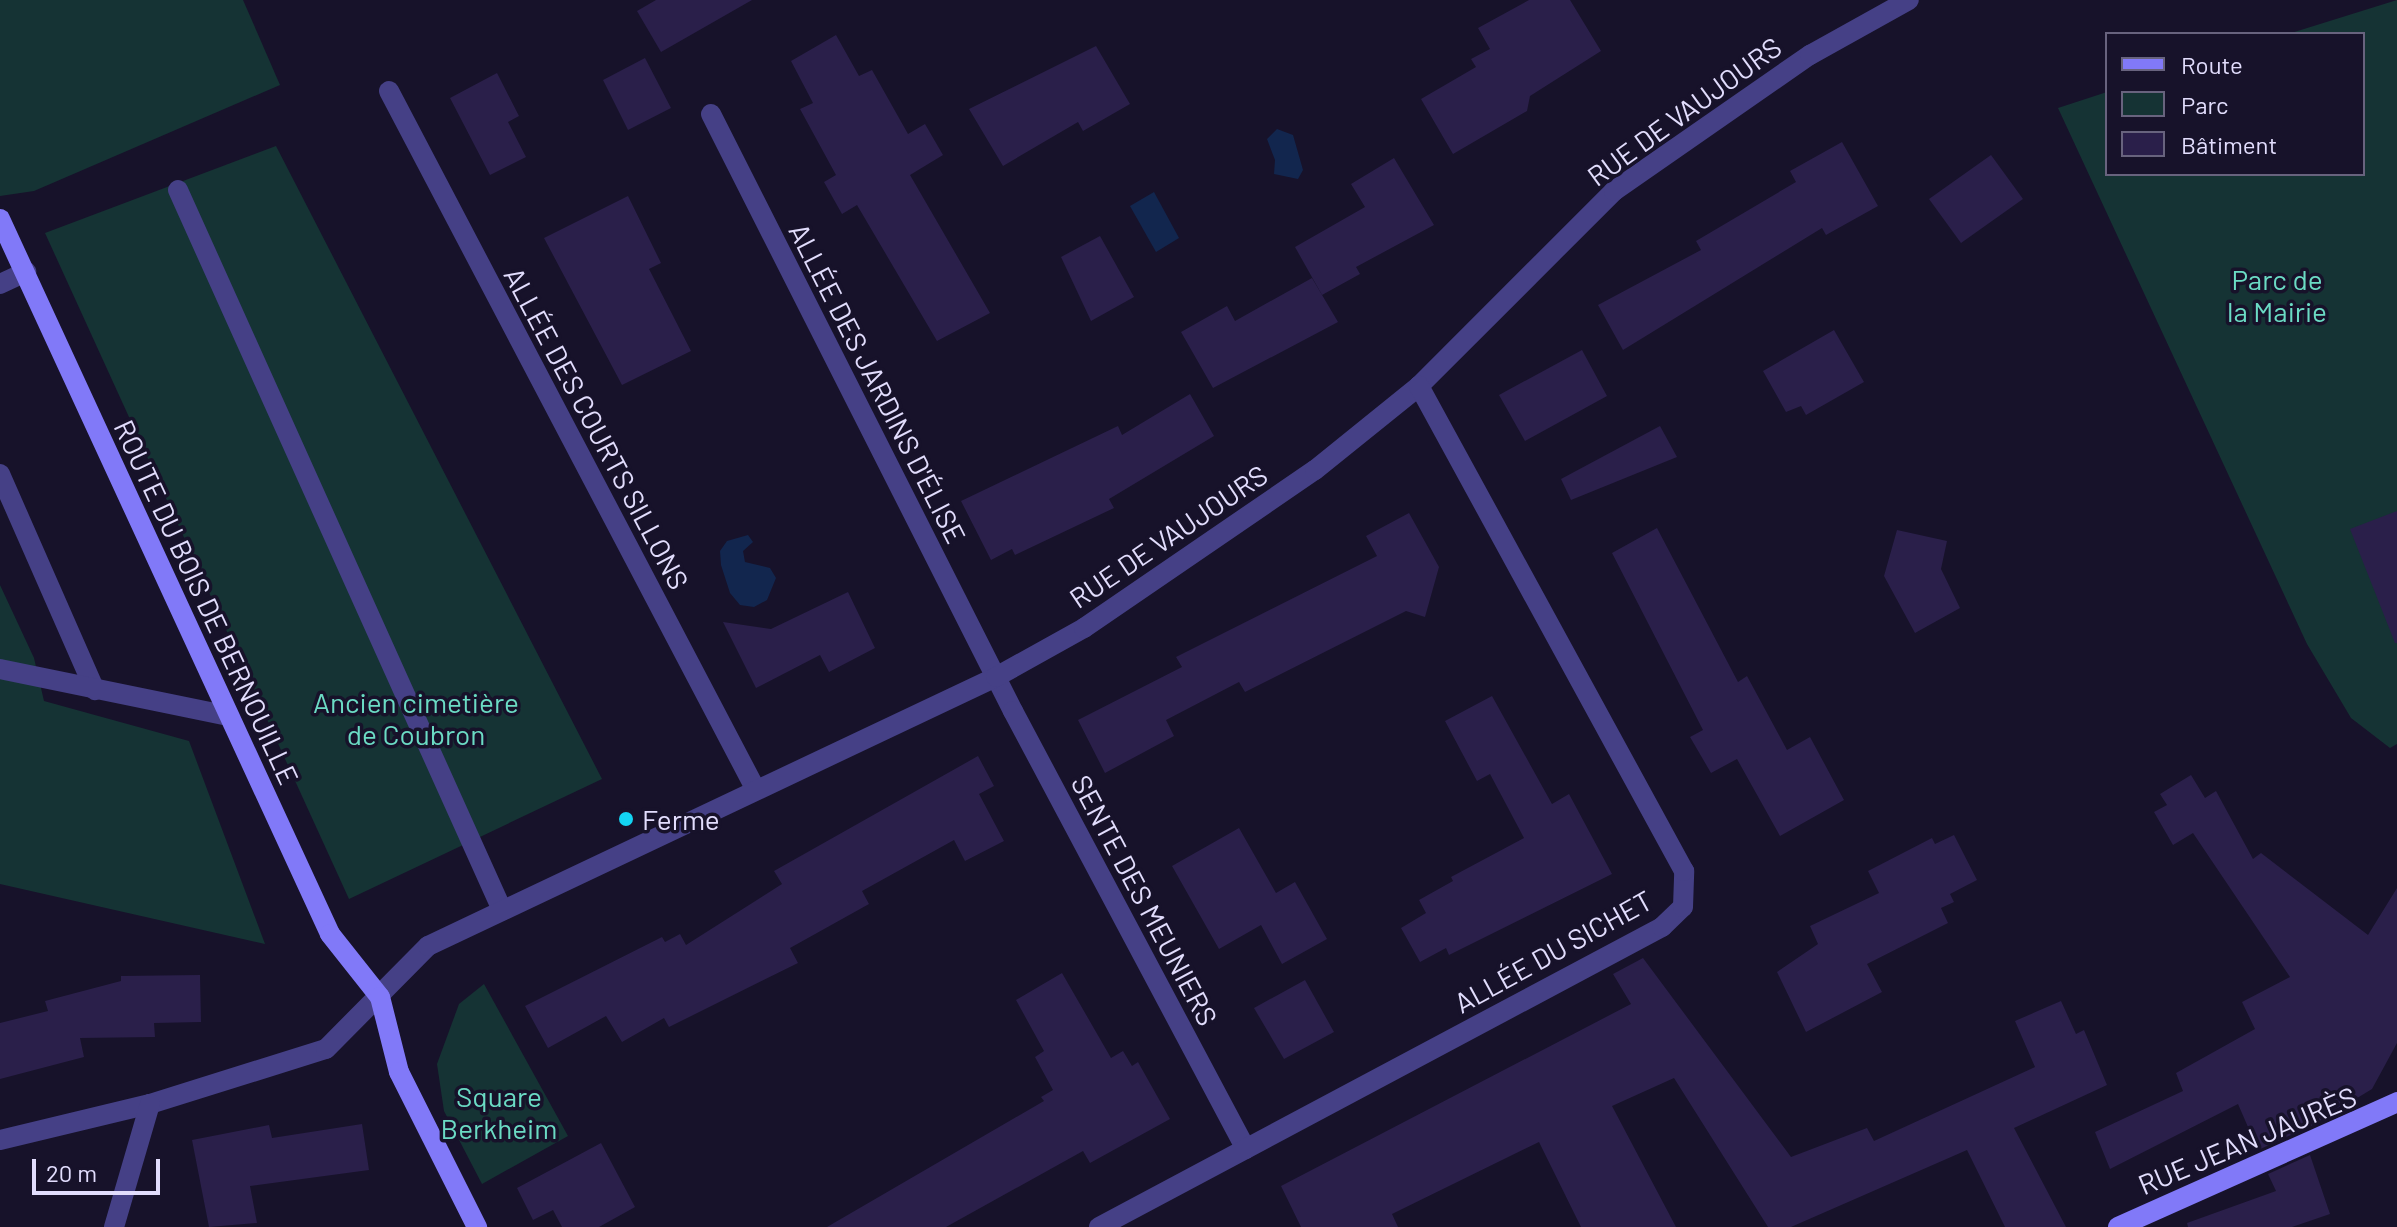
<!DOCTYPE html>
<meta charset="utf-8">
<style>
body{margin:0}
#map{position:relative;width:2397px;height:1227px;overflow:hidden;background:#17122a;font-family:Barlow,sans-serif}
div>[style]{position:absolute}
.green>*{inset:0;background:#153334}
.water>*{inset:0;background:#12264e}
.building>*{inset:0;background:#2a1f4a}
.lane>*{height:20px;margin:-10px;padding:0 10px;transform-origin:10px;border-radius:10px;background:#454086}
.street>*{height:20px;margin:-10px;padding:0 10px;transform-origin:10px;border-radius:10px;background:#454086}
.secondary>*{height:20px;margin:-10px;padding:0 10px;transform-origin:10px;border-radius:10px;background:#8179f8}
.dots>*{width:22px;height:22px;translate:-50% -50%;box-sizing:border-box;border:4px solid #17122a;border-radius:50%}
span{translate:-50% -50%;white-space:nowrap;text-align:center;line-height:1.15;-webkit-text-stroke:7px #17122a;paint-order:stroke}
.street-label{font-size:28px;color:#e2ddfd}
.park-label{font-size:28px;color:#6bdbc4}
.poi-label{font-size:28px;color:#e2ddfd}
.left{translate:0 -50%;text-align:left}
.legend{position:absolute;left:2105px;top:32px;width:260px;height:144px;box-sizing:border-box;background:#17122a;border:2px solid #68637e;margin:0;padding:10px 14px;list-style:none;font-size:24px;color:#e2ddfd}
.legend li{display:flex;align-items:center;gap:16px;height:40px}
.legend b{width:40px;border:2px solid #68637e}
.scale{position:absolute;left:32px;top:1159px;width:128px;height:36px;box-sizing:border-box;border:4px solid #e2ddfd;border-top:0;padding-left:10px;font-size:24px;line-height:28px;white-space:nowrap;color:#e2ddfd;-webkit-text-stroke:6px #17122a;paint-order:stroke}
</style>
<div id="map">
<div class="green">
<i style="clip-path:polygon(0 0,243px 0,280px 85px,34px 191px,0 196px)"></i>
<i style="clip-path:polygon(2397px 0,2397px 744px,2390px 748px,2351px 718px,2307px 644px,2058px 108px,2107px 92px,2107px 174px,2363px 174px,2363px 34px,2288px 34px)"></i>
<i style="clip-path:polygon(276px 146px,602px 779px,349px 899px,45px 233px)"></i>
<i style="clip-path:polygon(0 585px,34px 658px,44px 701px,189px 741px,265px 944px,0 884px)"></i>
<i style="clip-path:polygon(484px 984px,568px 1136px,482px 1184px,444px 1111px,437px 1064px,459px 1004px)"></i>
</div>
<div class="water">
<i style="clip-path:polygon(1277px 129px,1293px 135px,1303px 170px,1298px 179px,1274px 174px,1275px 160px,1267px 139px)"></i>
<i style="clip-path:polygon(1154px 192px,1179px 238px,1156px 252px,1130px 206px)"></i>
<i style="clip-path:polygon(748px 535px,753px 542px,743px 551px,745px 562px,770px 568px,776px 578px,767px 600px,754px 607px,740px 605px,730px 593px,721px 565px,720px 551px,727px 541px)"></i>
</div>
<div class="building">
<i style="clip-path:polygon(656px 0,752px 0,661px 52px,637px 11px)"></i>
<i style="clip-path:polygon(1529px 0,1570px 0,1601px 51px,1530px 96px,1527px 111px,1453px 154px,1421px 99px,1476px 67px,1471px 59px,1490px 49px,1478px 28px)"></i>
<i style="clip-path:polygon(836px 35px,859px 76px,872px 70px,908px 134px,925px 124px,943px 155px,910px 175px,990px 313px,937px 341px,857px 205px,842px 214px,824px 182px,836px 175px,800px 109px,813px 103px,791px 61px)"></i>
<i style="clip-path:polygon(1096px 46px,1130px 104px,1083px 131px,1078px 122px,1003px 166px,969px 109px)"></i>
<i style="clip-path:polygon(645px 58px,671px 108px,628px 130px,603px 80px)"></i>
<i style="clip-path:polygon(497px 73px,519px 116px,508px 122px,526px 157px,490px 175px,450px 98px)"></i>
<i style="clip-path:polygon(1842px 142px,1878px 206px,1826px 235px,1822px 228px,1623px 350px,1598px 305px,1701px 250px,1696px 241px,1796px 182px,1790px 171px)"></i>
<i style="clip-path:polygon(1991px 155px,2023px 199px,1961px 243px,1929px 199px)"></i>
<i style="clip-path:polygon(1394px 158px,1434px 225px,1356px 267px,1360px 274px,1322px 295px,1295px 247px,1365px 207px,1351px 184px)"></i>
<i style="clip-path:polygon(628px 196px,661px 263px,649px 269px,691px 351px,622px 385px,544px 238px)"></i>
<i style="clip-path:polygon(1100px 236px,1134px 297px,1091px 321px,1061px 257px)"></i>
<i style="clip-path:polygon(1312px 278px,1338px 322px,1213px 388px,1181px 332px,1227px 306px,1235px 321px)"></i>
<i style="clip-path:polygon(1834px 330px,1864px 382px,1806px 415px,1801px 406px,1786px 412px,1763px 371px)"></i>
<i style="clip-path:polygon(1582px 350px,1607px 396px,1525px 441px,1499px 395px)"></i>
<i style="clip-path:polygon(1190px 394px,1214px 436px,1109px 499px,1114px 508px,1015px 555px,1012px 549px,991px 560px,961px 501px,1118px 426px,1122px 435px)"></i>
<i style="clip-path:polygon(1660px 426px,1677px 457px,1571px 500px,1561px 479px)"></i>
<i style="clip-path:polygon(2397px 511px,2397px 643px,2395px 643px,2350px 529px)"></i>
<i style="clip-path:polygon(1409px 513px,1439px 567px,1425px 617px,1406px 611px,1245px 692px,1239px 682px,1166px 720px,1174px 736px,1105px 773px,1078px 720px,1182px 667px,1176px 657px,1377px 556px,1366px 536px)"></i>
<i style="clip-path:polygon(1657px 528px,1738px 682px,1747px 676px,1787px 750px,1810px 737px,1844px 800px,1780px 836px,1737px 759px,1711px 773px,1690px 737px,1703px 730px,1612px 553px)"></i>
<i style="clip-path:polygon(1897px 530px,1947px 541px,1941px 569px,1960px 608px,1915px 633px,1884px 576px)"></i>
<i style="clip-path:polygon(848px 592px,875px 648px,829px 672px,820px 655px,756px 688px,723px 622px,771px 629px)"></i>
<i style="clip-path:polygon(1492px 696px,1552px 804px,1569px 794px,1612px 874px,1449px 955px,1446px 948px,1420px 962px,1401px 928px,1426px 913px,1419px 900px,1453px 881px,1451px 877px,1524px 838px,1490px 774px,1477px 781px,1445px 721px)"></i>
<i style="clip-path:polygon(978px 756px,994px 786px,979px 794px,1004px 841px,965px 861px,954px 840px,862px 891px,869px 904px,790px 948px,798px 963px,669px 1027px,664px 1018px,622px 1042px,606px 1016px,548px 1048px,525px 1006px,662px 937px,665px 942px,680px 934px,686px 945px,782px 884px,774px 871px)"></i>
<i style="clip-path:polygon(2191px 775px,2205px 798px,2216px 791px,2253px 859px,2261px 853px,2368px 935px,2397px 888px,2397px 1043px,2372px 1089px,2311px 1126px,2258px 1150px,2238px 1104px,2110px 1169px,2095px 1132px,2183px 1091px,2176px 1073px,2255px 1029px,2242px 1002px,2290px 977px,2193px 833px,2173px 845px,2154px 812px,2167px 805px,2160px 794px)"></i>
<i style="clip-path:polygon(1239px 828px,1276px 893px,1295px 882px,1327px 939px,1282px 964px,1261px 925px,1219px 949px,1172px 866px)"></i>
<i style="clip-path:polygon(1954px 835px,1977px 880px,1950px 894px,1954px 902px,1941px 908px,1948px 923px,1867px 964px,1882px 992px,1806px 1032px,1777px 972px,1818px 944px,1810px 926px,1879px 893px,1868px 871px,1932px 838px,1935px 844px)"></i>
<i style="clip-path:polygon(1643px 958px,1791px 1157px,1867px 1128px,1874px 1141px,2035px 1067px,2015px 1021px,2061px 1001px,2076px 1034px,2084px 1030px,2107px 1085px,2014px 1128px,2066px 1227px,2005px 1227px,1967px 1150px,1791px 1227px,1768px 1227px,1674px 1078px,1612px 1106px,1676px 1227px,1581px 1227px,1539px 1142px,1392px 1214px,1398px 1227px,1301px 1227px,1281px 1186px,1631px 1004px,1613px 974px)"></i>
<i style="clip-path:polygon(1062px 973px,1111px 1058px,1123px 1051px,1132px 1066px,1138px 1062px,1170px 1119px,1090px 1163px,1083px 1151px,946px 1227px,827px 1227px,1044px 1101px,1041px 1097px,1053px 1090px,1035px 1057px,1044px 1051px,1016px 1000px)"></i>
<i style="clip-path:polygon(200px 975px,201px 1022px,154px 1023px,155px 1037px,80px 1038px,84px 1057px,0 1079px,0 1023px,48px 1011px,45px 1001px,121px 981px,121px 976px)"></i>
<i style="clip-path:polygon(1305px 980px,1334px 1032px,1284px 1059px,1254px 1008px)"></i>
<i style="clip-path:polygon(362px 1124px,369px 1170px,250px 1186px,257px 1223px,209px 1227px,192px 1140px,269px 1125px,272px 1138px)"></i>
<i style="clip-path:polygon(601px 1143px,635px 1207px,599px 1227px,562px 1227px,553px 1210px,533px 1220px,517px 1188px)"></i>
<i style="clip-path:polygon(2310px 1155px,2330px 1214px,2292px 1227px,2188px 1227px,2187px 1223px,2276px 1191px,2268px 1174px)"></i>
</div>
<div class="lane">
<i style="left:178px;top:190px;width:790px;rotate:65.77deg"></i>
<i style="left:0;top:284px;width:29px;rotate:-25deg"></i>
<i style="left:0;top:474px;width:236px;rotate:66.3deg"></i>
<i style="left:0;top:669px;width:233px;rotate:11.6deg"></i>
</div>
<div class="street">
<i style="left:389px;top:91px;width:789px;rotate:62.3deg"></i>
<i style="left:711px;top:114px;width:669px;rotate:63.17deg"></i>
<i style="left:1013px;top:711px;width:496px;rotate:62deg"></i>
<i style="left:0;top:1140px;width:154px;rotate:-13.5deg"></i>
<i style="left:150px;top:1104px;width:184px;rotate:-17.4deg"></i>
<i style="left:326px;top:1049px;width:145px;rotate:-45.3deg"></i>
<i style="left:428px;top:946px;width:628px;rotate:-25.34deg"></i>
<i style="left:996px;top:677px;width:101px;rotate:-29.1deg"></i>
<i style="left:1084px;top:628px;width:280px;rotate:-34.4deg"></i>
<i style="left:1315px;top:470px;width:134px;rotate:-38.9deg"></i>
<i style="left:1419px;top:386px;width:276px;rotate:-45deg"></i>
<i style="left:1614px;top:191px;width:239px;rotate:-34.8deg"></i>
<i style="left:1810px;top:55px;width:113px;rotate:-29.1deg"></i>
<i style="left:114px;top:1227px;width:128px;rotate:-73.7deg"></i>
<i style="left:1099px;top:1227px;width:638px;rotate:-28.05deg"></i>
<i style="left:1662px;top:927px;width:29px;rotate:-44deg"></i>
<i style="left:1683px;top:907px;width:36px;rotate:-88deg"></i>
<i style="left:1684px;top:871px;width:553px;rotate:-118.65deg"></i>
</div>
<div class="secondary">
<i style="left:0;top:219px;width:787px;rotate:65.22deg"></i>
<i style="left:330px;top:934px;width:80px;rotate:51.6deg"></i>
<i style="left:380px;top:997px;width:77px;rotate:75.8deg"></i>
<i style="left:399px;top:1072px;width:174px;rotate:63.3deg"></i>
<i style="left:2118px;top:1227px;width:306px;rotate:-24.1deg"></i>
</div>
<div class="dots">
<i style="left:626px;top:819px;background:#13d4f3"></i>
</div>
<div class="street-label">
<span style="left:1684px;top:111px;rotate:-36deg">RUE DE VAUJOURS</span>
<span style="left:878px;top:383px;rotate:63deg">ALLÉE DES JARDINS D'ÉLISE</span>
<span style="left:597px;top:428px;rotate:62deg">ALLÉE DES COURTS SILLONS</span>
<span style="left:1168px;top:536px;rotate:-34deg">RUE DE VAUJOURS</span>
<span style="left:207px;top:602px;rotate:65deg">ROUTE DU BOIS DE BERNOUILLE</span>
<span style="left:1145px;top:900px;rotate:62deg">SENTE DES MEUNIERS</span>
<span style="left:1553px;top:951px;rotate:-29deg">ALLÉE DU SICHET</span>
<span style="left:2247px;top:1140px;rotate:-23deg">RUE JEAN JAURÈS</span>
</div>
<div class="park-label">
<span style="left:2277px;top:295px">Parc de<br>la Mairie</span>
<span style="left:416px;top:718px">Ancien cimetière<br>de Coubron</span>
<span style="left:499px;top:1112px">Square<br>Berkheim</span>
</div>
<div class="poi-label">
<span class="left" style="left:642px;top:819px">Ferme</span>
</div>
<ul class="legend">
<li><b style="height:10px;background:#8179f8"></b>Route</li>
<li><b style="height:22px;background:#153334"></b>Parc</li>
<li><b style="height:22px;background:#2a1f4a"></b>Bâtiment</li>
</ul>
<div class="scale">20 m</div>
</div>
